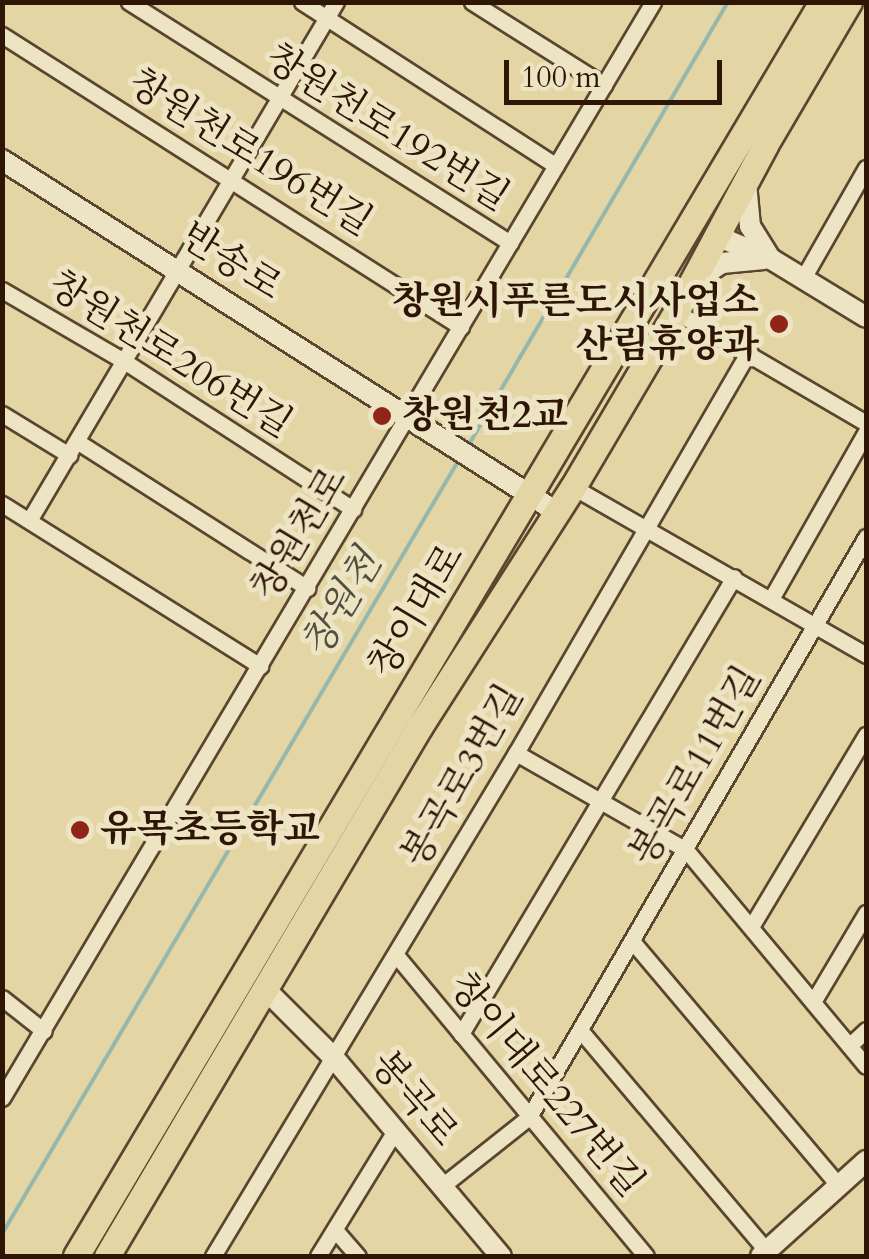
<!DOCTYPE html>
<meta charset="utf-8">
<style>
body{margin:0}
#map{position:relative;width:869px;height:1259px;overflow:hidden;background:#e3d5a4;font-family:Cardo,"Noto Serif KR",serif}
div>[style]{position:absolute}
.stream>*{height:4px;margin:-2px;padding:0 2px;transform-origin:2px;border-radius:2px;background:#96b8ac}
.roads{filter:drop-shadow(2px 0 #5b452e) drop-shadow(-2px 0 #5b452e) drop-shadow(0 2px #5b452e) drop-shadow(0 -2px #5b452e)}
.minor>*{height:15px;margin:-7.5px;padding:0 7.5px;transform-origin:7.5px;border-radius:7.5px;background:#ede4c4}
.tertiary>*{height:20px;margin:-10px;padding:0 10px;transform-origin:10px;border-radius:10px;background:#ede4c4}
.primary>*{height:25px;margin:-12.5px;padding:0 12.5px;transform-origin:12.5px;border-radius:12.5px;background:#e3d5a4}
.dots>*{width:28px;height:28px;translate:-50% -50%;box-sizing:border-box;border:5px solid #ede4c4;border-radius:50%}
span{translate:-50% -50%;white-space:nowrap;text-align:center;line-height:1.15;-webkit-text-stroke:10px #ede4c4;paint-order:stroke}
.street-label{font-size:38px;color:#2e1506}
.poi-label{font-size:38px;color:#2e1506;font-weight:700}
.right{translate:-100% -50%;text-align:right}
.left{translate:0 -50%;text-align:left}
.water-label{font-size:40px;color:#524e40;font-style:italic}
.frame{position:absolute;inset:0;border:5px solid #2e1506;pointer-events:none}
.scale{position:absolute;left:504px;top:60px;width:218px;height:45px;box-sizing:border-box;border:5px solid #2e1506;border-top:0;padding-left:12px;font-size:30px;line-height:35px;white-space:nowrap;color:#2e1506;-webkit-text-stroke:8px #ede4c4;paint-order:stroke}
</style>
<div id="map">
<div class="stream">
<i style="left:468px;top:446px;width:515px;rotate:-59.65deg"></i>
<i style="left:2px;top:1234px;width:901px;rotate:-59.45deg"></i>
</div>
<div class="roads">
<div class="minor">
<i style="left:129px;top:2px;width:451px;rotate:32.3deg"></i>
<i style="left:302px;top:2px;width:302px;rotate:32.8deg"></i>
<i style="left:472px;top:2px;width:156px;rotate:32.2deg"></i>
<i style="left:2px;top:35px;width:544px;rotate:32.46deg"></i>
<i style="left:802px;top:280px;width:129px;rotate:-60.3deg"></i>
<i style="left:2px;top:290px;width:141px;rotate:30.2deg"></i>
<i style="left:124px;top:361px;width:273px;rotate:32.9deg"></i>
<i style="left:676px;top:312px;width:220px;rotate:30.3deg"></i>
<i style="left:2px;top:414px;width:79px;rotate:31.5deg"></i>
<i style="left:78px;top:442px;width:272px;rotate:32.5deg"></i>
<i style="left:573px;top:487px;width:338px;rotate:29.8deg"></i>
<i style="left:2px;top:504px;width:305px;rotate:32.1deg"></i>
<i style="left:30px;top:519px;width:601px;rotate:-59.38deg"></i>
<i style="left:771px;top:599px;width:192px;rotate:-60.4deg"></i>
<i style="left:516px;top:753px;width:196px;rotate:29.7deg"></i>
<i style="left:686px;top:850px;width:281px;rotate:50.2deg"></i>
<i style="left:751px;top:927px;width:224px;rotate:-59.1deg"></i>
<i style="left:632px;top:941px;width:321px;rotate:49.8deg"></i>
<i style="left:396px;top:955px;width:391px;rotate:50.3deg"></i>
<i style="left:2px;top:998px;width:53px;rotate:38.2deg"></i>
<i style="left:813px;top:1002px;width:104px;rotate:-59.2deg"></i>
<i style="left:580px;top:1030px;width:289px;rotate:49.8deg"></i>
<i style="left:461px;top:1034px;width:532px;rotate:-59.15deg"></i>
<i style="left:850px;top:1045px;width:22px;rotate:-43deg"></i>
<i style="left:2px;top:1098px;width:1275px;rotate:-59.29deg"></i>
<i style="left:442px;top:1186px;width:111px;rotate:-38.4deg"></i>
<i style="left:529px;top:1117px;width:671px;rotate:-59.84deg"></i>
<i style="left:335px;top:1230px;width:35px;rotate:49deg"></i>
<i style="left:213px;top:1256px;width:587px;rotate:-58.94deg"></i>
<i style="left:516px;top:753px;width:465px;rotate:-59.9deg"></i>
<i style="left:318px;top:1256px;width:147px;rotate:-58.4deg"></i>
</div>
<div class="tertiary">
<i style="left:2px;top:160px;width:655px;rotate:32.4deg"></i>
<i style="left:746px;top:183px;width:43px;rotate:84.7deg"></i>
<i style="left:750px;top:226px;width:38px;rotate:58deg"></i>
<i style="left:717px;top:236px;width:59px;rotate:23.1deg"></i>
<i style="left:771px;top:259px;width:111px;rotate:31.4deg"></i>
<i style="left:694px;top:281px;width:33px;rotate:-33deg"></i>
<i style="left:722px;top:263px;width:42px;rotate:-5.4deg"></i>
<i style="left:267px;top:991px;width:95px;rotate:45deg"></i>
<i style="left:334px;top:1058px;width:259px;rotate:49.9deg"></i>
<i style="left:761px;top:1256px;width:142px;rotate:-42.1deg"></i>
</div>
<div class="primary">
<i style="left:76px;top:1256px;width:1459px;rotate:-59.25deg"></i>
<i style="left:107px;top:1256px;width:616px;rotate:-59.44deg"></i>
<i style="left:420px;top:726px;width:284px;rotate:-57.4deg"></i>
<i style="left:573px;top:487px;width:203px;rotate:-59.5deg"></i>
<i style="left:676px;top:312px;width:189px;rotate:-61.9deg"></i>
<i style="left:765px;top:145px;width:166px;rotate:-59.6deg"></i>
</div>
</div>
<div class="dots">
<i style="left:779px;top:324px;background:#8f2418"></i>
<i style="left:382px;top:416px;background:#8f2418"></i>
<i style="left:80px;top:830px;background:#8f2418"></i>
</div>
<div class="street-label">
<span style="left:387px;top:128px;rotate:32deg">창원천로192번길</span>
<span style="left:250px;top:153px;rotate:32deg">창원천로196번길</span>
<span style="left:231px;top:262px;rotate:32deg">반송로</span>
<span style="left:170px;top:355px;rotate:32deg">창원천로206번길</span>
<span style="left:300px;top:534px;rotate:-59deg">창원천로</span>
<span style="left:417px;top:611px;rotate:-59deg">창이대로</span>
<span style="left:696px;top:766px;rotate:-60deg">봉곡로11번길</span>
<span style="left:463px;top:776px;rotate:-60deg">봉곡로3번길</span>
<span style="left:546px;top:1085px;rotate:50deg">창이대로227번길</span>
<span style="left:414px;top:1099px;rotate:50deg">봉곡로</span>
</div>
<div class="poi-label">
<span class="right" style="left:759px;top:324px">창원시푸른도시사업소<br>산림휴양과</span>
<span class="left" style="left:402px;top:416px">창원천2교</span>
<span class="left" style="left:100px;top:830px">유목초등학교</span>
</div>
<div class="water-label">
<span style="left:342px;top:604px;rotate:-59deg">창원천</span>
</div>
<div class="frame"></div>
<div class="scale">100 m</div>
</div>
